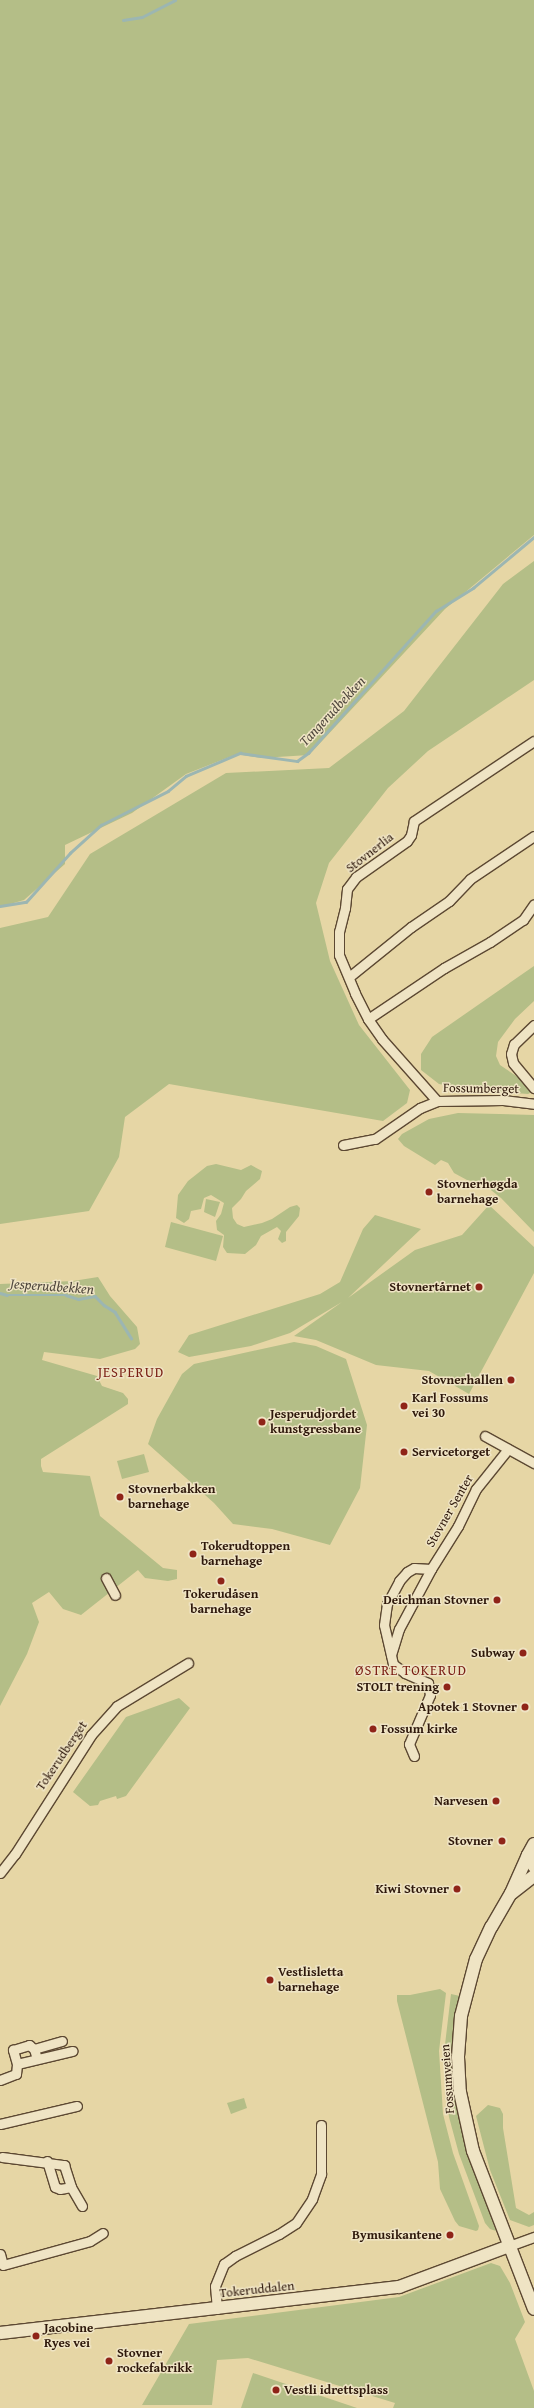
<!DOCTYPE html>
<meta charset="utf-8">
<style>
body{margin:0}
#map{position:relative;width:534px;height:2408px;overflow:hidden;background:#e6d6a5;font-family:"Gentium Book Plus",serif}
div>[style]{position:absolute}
.green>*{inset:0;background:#b4be87}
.stream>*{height:2.5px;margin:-1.25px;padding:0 1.25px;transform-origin:1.25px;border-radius:1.25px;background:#9cb6b2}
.roads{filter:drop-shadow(1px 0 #5c4832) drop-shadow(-1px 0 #5c4832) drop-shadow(0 1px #5c4832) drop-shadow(0 -1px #5c4832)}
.street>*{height:9px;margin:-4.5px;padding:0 4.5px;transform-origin:4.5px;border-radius:4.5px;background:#efe4c4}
.secondary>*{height:12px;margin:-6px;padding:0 6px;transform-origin:6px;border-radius:6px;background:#efe4c4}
.dots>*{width:11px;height:11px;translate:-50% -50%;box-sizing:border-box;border:2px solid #efe4c4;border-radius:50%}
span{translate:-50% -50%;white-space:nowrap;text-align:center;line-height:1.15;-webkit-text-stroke:3px #efe4c4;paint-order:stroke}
.street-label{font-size:13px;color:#2e180b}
.poi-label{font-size:13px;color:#2e180b;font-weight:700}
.left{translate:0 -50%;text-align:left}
.right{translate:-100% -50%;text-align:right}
.water-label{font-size:14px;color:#4f473d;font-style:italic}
.neighbourhood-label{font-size:14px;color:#7a1f14;letter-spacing:1px}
</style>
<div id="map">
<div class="green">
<i style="clip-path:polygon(0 0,534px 0,534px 535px,445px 609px,309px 755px,261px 758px,237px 754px,186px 774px,132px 813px,65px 845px,65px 864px,24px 900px,0 907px)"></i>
<i style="clip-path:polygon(534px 561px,534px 680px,428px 751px,388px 788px,329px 863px,316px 903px,330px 961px,359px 1025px,410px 1090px,407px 1103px,383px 1121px,169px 1084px,125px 1117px,119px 1157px,89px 1211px,0 1224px,0 928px,48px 917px,90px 854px,226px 773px,329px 768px,404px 711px,503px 584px)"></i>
<i style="clip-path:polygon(534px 966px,534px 1001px,515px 1019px,498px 1042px,496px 1056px,500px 1065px,519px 1078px,532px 1092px,528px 1094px,466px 1089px,439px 1084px,421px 1070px,421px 1054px,432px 1037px)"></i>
<i style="clip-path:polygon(458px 1113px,534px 1115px,534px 1232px,501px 1198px,482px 1183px,467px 1180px,454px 1173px,448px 1163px,441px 1160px,435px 1165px,404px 1146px,398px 1139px,402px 1134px,429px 1119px)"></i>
<i style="clip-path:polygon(216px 1164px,241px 1170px,251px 1165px,262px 1171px,260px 1179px,246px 1191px,241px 1199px,232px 1208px,233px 1218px,237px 1224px,244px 1227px,262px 1223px,272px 1219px,290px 1207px,297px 1205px,300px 1208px,299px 1216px,286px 1232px,286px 1241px,282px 1243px,278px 1239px,281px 1231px,277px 1227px,261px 1236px,256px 1245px,245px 1254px,227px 1253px,223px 1247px,224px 1235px,217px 1230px,216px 1221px,221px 1214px,224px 1203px,211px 1195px,204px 1198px,201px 1209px,191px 1211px,189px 1219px,184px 1223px,176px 1218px,178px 1195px,188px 1181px,207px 1166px)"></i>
<i style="clip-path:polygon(206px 1199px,220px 1202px,215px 1217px,204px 1212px)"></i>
<i style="clip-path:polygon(489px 1205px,534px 1247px,534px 1273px,469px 1394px,429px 1371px,376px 1365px,316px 1340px,294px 1336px,342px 1302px,290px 1333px,251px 1346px,189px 1357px,178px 1352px,189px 1335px,320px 1294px,340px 1282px,363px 1229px,375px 1215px,421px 1229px,348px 1298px,415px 1250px,462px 1235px)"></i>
<i style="clip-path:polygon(171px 1222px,223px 1236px,216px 1261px,165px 1247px)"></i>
<i style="clip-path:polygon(98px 1277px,110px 1296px,137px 1327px,140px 1344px,135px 1349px,100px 1359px,44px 1352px,42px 1360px,97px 1376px,102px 1386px,123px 1393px,128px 1399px,128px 1404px,41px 1459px,41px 1466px,43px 1472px,90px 1476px,100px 1516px,163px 1568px,177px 1570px,177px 1579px,168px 1581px,145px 1578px,138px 1570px,81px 1615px,63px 1609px,49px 1592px,32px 1603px,39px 1622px,27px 1654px,0 1706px,0 1284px,73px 1281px)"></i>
<i style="clip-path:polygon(294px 1342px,316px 1346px,346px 1359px,367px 1425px,360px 1488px,330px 1545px,272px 1529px,233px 1524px,214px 1503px,148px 1444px,157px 1419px,182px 1374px,194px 1364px)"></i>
<i style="clip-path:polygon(144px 1454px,149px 1472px,122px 1479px,117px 1461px)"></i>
<i style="clip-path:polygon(179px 1698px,190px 1708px,126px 1796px,117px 1799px,116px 1796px,100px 1801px,98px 1805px,90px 1806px,73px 1792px,126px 1717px)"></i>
<i style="clip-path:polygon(440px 1989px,446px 1993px,439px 2051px,443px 2114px,453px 2153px,479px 2226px,478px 2230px,476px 2231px,459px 2226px,455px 2221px,440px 2189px,438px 2162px,397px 2001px,397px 1995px,410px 1995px)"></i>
<i style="clip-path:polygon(451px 1994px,460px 1996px,456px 2015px,455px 2098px,458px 2114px,469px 2157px,496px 2231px,490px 2229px,485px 2223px,459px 2154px,449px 2117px,445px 2081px,444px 2053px)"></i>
<i style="clip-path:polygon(244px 2098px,247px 2108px,231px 2114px,227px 2103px)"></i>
<i style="clip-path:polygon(488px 2105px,500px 2108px,503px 2114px,503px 2128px,516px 2208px,529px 2215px,534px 2212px,534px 2225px,529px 2227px,510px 2220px,490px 2170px,476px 2116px)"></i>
<i style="clip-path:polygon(491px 2263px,500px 2266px,510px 2283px,525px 2322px,515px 2339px,534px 2391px,534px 2408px,393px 2408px,395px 2403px,248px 2358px,217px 2360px,212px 2405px,142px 2405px,189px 2324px,399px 2297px)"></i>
<i style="clip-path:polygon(253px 2373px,357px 2408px,241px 2408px)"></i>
</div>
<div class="stream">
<i style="left:123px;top:20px;width:19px;rotate:-9deg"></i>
<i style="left:142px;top:17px;width:37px;rotate:-27deg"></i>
<i style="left:0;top:906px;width:26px;rotate:-9deg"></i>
<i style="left:26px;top:902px;width:66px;rotate:-48.1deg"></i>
<i style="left:70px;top:853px;width:42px;rotate:-42.1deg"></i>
<i style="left:101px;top:825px;width:75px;rotate:-26.9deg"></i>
<i style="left:168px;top:791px;width:23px;rotate:-40deg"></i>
<i style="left:186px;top:776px;width:59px;rotate:-23.1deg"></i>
<i style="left:240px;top:753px;width:58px;rotate:8deg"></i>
<i style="left:297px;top:761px;width:14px;rotate:-36deg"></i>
<i style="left:308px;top:753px;width:191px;rotate:-48deg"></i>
<i style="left:436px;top:611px;width:44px;rotate:-31.9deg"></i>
<i style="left:473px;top:588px;width:80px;rotate:-39.9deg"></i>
<i style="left:0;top:1293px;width:7px;rotate:16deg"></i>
<i style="left:7px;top:1295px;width:59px"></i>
<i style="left:66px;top:1295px;width:13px;rotate:18deg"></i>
<i style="left:78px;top:1299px;width:17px;rotate:-10deg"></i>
<i style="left:95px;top:1296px;width:13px;rotate:45deg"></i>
<i style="left:104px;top:1305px;width:13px;rotate:32deg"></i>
<i style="left:115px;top:1312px;width:31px;rotate:58deg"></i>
</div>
<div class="roads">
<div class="street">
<i style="left:349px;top:977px;width:80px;rotate:-38.9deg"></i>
<i style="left:411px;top:927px;width:46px;rotate:-34.4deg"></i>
<i style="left:449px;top:901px;width:30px;rotate:-46deg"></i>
<i style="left:470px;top:879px;width:77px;rotate:-33.9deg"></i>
<i style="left:368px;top:1019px;width:92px;rotate:-33.9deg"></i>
<i style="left:444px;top:968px;width:53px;rotate:-29.5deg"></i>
<i style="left:490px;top:942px;width:40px;rotate:-34deg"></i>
<i style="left:523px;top:920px;width:19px;rotate:-55deg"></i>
<i style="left:534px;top:1025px;width:28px;rotate:136deg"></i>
<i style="left:514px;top:1044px;width:10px;rotate:107deg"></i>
<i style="left:511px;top:1054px;width:9px;rotate:77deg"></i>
<i style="left:513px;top:1063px;width:33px;rotate:50deg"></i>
<i style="left:437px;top:1101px;width:83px;rotate:-131.6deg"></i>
<i style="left:382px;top:1039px;width:24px;rotate:-125deg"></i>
<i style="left:368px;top:1019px;width:29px;rotate:-117deg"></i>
<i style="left:355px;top:993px;width:41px;rotate:-112.8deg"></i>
<i style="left:339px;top:955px;width:23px;rotate:-90deg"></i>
<i style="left:339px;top:932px;width:25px;rotate:-76deg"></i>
<i style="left:345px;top:908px;width:19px;rotate:-84deg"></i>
<i style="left:347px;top:889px;width:15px;rotate:-53deg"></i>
<i style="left:356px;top:877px;width:62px;rotate:-35.2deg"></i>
<i style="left:407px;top:841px;width:7px;rotate:-56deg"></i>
<i style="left:411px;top:835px;width:14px;rotate:-78deg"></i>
<i style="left:414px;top:821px;width:144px;rotate:-33.7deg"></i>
<i style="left:343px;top:1145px;width:33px;rotate:-11deg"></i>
<i style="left:375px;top:1139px;width:55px;rotate:-34.6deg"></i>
<i style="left:420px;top:1108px;width:18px;rotate:-22deg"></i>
<i style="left:437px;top:1101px;width:66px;rotate:-0.9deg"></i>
<i style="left:503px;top:1100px;width:31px;rotate:7deg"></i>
<i style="left:485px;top:1436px;width:56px;rotate:28.9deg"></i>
<i style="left:106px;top:1578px;width:19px;rotate:62deg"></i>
<i style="left:391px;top:1655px;width:27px;rotate:-73deg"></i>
<i style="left:399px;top:1629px;width:68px;rotate:-61.9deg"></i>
<i style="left:414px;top:1756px;width:13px;rotate:-113deg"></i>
<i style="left:409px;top:1744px;width:53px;rotate:-66.8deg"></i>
<i style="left:430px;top:1695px;width:12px;rotate:-99deg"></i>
<i style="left:428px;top:1683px;width:25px;rotate:-157deg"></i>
<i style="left:405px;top:1673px;width:15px;rotate:-143deg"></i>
<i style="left:393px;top:1664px;width:40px;rotate:-103deg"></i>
<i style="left:384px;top:1625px;width:21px;rotate:-82deg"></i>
<i style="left:387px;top:1604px;width:26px;rotate:-62deg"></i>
<i style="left:399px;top:1581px;width:12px;rotate:-48deg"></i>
<i style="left:407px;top:1572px;width:8px;rotate:-30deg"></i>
<i style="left:414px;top:1568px;width:17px;rotate:3deg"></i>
<i style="left:431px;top:1569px;width:51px;rotate:-57.9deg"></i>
<i style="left:458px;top:1526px;width:41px;rotate:-64.1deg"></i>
<i style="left:476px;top:1489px;width:51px;rotate:-51.3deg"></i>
<i style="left:0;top:1873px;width:24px;rotate:-52deg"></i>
<i style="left:15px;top:1854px;width:141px;rotate:-57.4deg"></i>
<i style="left:91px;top:1735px;width:39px;rotate:-48deg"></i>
<i style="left:117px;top:1706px;width:83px;rotate:-31.2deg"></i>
<i style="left:34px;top:2049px;width:29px;rotate:-16deg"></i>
<i style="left:17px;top:2064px;width:15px;rotate:-106deg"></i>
<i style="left:13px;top:2050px;width:17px;rotate:-17deg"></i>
<i style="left:29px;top:2045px;width:6px;rotate:39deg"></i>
<i style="left:34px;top:2049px;width:10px;rotate:73deg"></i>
<i style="left:0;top:2080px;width:17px;rotate:-21deg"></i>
<i style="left:16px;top:2074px;width:10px;rotate:-84deg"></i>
<i style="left:17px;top:2064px;width:57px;rotate:-13.3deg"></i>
<i style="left:0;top:2124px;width:79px;rotate:-13.2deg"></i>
<i style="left:2px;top:2157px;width:63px;rotate:7.4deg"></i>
<i style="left:64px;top:2165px;width:23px;rotate:72deg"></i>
<i style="left:71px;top:2187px;width:22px;rotate:60deg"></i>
<i style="left:47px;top:2161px;width:27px;rotate:73deg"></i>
<i style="left:55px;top:2187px;width:5px;rotate:22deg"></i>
<i style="left:60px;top:2189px;width:11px;rotate:-10deg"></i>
<i style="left:509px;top:2246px;width:27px;rotate:-20deg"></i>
<i style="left:0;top:2254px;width:11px;rotate:75deg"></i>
<i style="left:3px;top:2265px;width:90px;rotate:-15.4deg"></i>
<i style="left:90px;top:2241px;width:15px;rotate:-32deg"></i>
<i style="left:217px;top:2309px;width:23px;rotate:-95deg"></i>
<i style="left:215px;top:2286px;width:24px;rotate:-68deg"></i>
<i style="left:224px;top:2264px;width:14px;rotate:-36deg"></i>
<i style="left:235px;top:2256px;width:49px;rotate:-26.6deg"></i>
<i style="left:279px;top:2234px;width:20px;rotate:-33deg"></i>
<i style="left:296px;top:2223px;width:29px;rotate:-56deg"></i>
<i style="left:312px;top:2199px;width:27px;rotate:-70deg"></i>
<i style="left:321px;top:2174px;width:49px;rotate:-90deg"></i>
</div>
<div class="secondary">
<i style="left:534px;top:1844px;width:13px;rotate:119deg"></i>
<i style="left:528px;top:1855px;width:13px;rotate:63deg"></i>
<i style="left:528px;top:1855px;width:42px;rotate:114.1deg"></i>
<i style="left:511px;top:1893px;width:39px;rotate:120deg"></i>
<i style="left:491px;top:1927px;width:35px;rotate:115deg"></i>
<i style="left:476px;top:1959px;width:59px;rotate:104.7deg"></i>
<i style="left:461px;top:2016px;width:41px;rotate:94.2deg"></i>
<i style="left:458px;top:2057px;width:35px;rotate:87deg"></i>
<i style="left:460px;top:2092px;width:60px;rotate:77.6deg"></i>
<i style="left:473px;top:2151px;width:169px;rotate:68.9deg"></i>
<i style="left:512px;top:1893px;width:28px;rotate:-38deg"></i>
<i style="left:0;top:2333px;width:402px;rotate:-6.6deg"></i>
<i style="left:399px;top:2287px;width:117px;rotate:-20.4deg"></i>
</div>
</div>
<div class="dots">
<i style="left:429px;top:1192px;background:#8f2418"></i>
<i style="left:479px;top:1287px;background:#8f2418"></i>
<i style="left:511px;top:1380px;background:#8f2418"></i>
<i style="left:404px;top:1406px;background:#8f2418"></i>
<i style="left:262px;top:1422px;background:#8f2418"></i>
<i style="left:404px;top:1452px;background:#8f2418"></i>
<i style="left:120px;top:1497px;background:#8f2418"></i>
<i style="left:193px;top:1554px;background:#8f2418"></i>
<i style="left:221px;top:1581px;background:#8f2418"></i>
<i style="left:497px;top:1600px;background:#8f2418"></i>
<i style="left:523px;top:1653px;background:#8f2418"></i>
<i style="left:447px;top:1687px;background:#8f2418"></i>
<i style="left:525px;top:1707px;background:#8f2418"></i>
<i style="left:373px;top:1729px;background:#8f2418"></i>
<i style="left:496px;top:1801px;background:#8f2418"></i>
<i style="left:502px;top:1841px;background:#8f2418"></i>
<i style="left:457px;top:1889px;background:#8f2418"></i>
<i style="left:270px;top:1980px;background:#8f2418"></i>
<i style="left:450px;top:2235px;background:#8f2418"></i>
<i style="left:36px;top:2336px;background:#8f2418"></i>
<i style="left:109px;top:2361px;background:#8f2418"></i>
<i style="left:276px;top:2390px;background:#8f2418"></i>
</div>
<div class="street-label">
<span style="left:370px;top:853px;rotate:-38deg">Stovnerlia</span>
<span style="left:481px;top:1089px;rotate:1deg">Fossumberget</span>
<span style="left:450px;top:1511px;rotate:-60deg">Stovner Senter</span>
<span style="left:62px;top:1756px;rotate:-56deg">Tokerudberget</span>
<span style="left:448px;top:2079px;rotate:-94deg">Fossumveien</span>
<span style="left:257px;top:2290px;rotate:-6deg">Tokeruddalen</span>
</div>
<div class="poi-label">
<span class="left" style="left:437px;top:1192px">Stovnerhøgda<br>barnehage</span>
<span class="right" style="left:471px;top:1287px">Stovnertårnet</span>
<span class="right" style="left:503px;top:1380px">Stovnerhallen</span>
<span class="left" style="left:412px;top:1406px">Karl Fossums<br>vei 30</span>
<span class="left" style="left:270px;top:1422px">Jesperudjordet<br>kunstgressbane</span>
<span class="left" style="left:412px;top:1452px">Servicetorget</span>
<span class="left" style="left:128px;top:1497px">Stovnerbakken<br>barnehage</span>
<span class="left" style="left:201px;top:1554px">Tokerudtoppen<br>barnehage</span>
<span style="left:221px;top:1602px">Tokerudåsen<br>barnehage</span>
<span class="right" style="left:489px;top:1600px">Deichman Stovner</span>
<span class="right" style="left:515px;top:1653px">Subway</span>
<span class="right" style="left:439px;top:1687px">STOLT trening</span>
<span class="right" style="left:517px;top:1707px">Apotek 1 Stovner</span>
<span class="left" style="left:381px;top:1729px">Fossum kirke</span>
<span class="right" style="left:488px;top:1801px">Narvesen</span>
<span class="right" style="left:493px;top:1841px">Stovner</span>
<span class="right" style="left:449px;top:1889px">Kiwi Stovner</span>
<span class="left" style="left:278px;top:1980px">Vestlisletta<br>barnehage</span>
<span class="right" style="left:442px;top:2235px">Bymusikantene</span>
<span class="left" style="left:44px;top:2336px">Jacobine<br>Ryes vei</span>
<span class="left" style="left:117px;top:2361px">Stovner<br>rockefabrikk</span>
<span class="left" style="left:284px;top:2390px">Vestli idrettsplass</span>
</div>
<div class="water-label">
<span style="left:332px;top:711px;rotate:-47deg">Tangerudbekken</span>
<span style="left:52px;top:1286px;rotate:4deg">Jesperudbekken</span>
</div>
<div class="neighbourhood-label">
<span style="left:131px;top:1372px">JESPERUD</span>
<span style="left:411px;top:1670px">ØSTRE TOKERUD</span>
</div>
</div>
